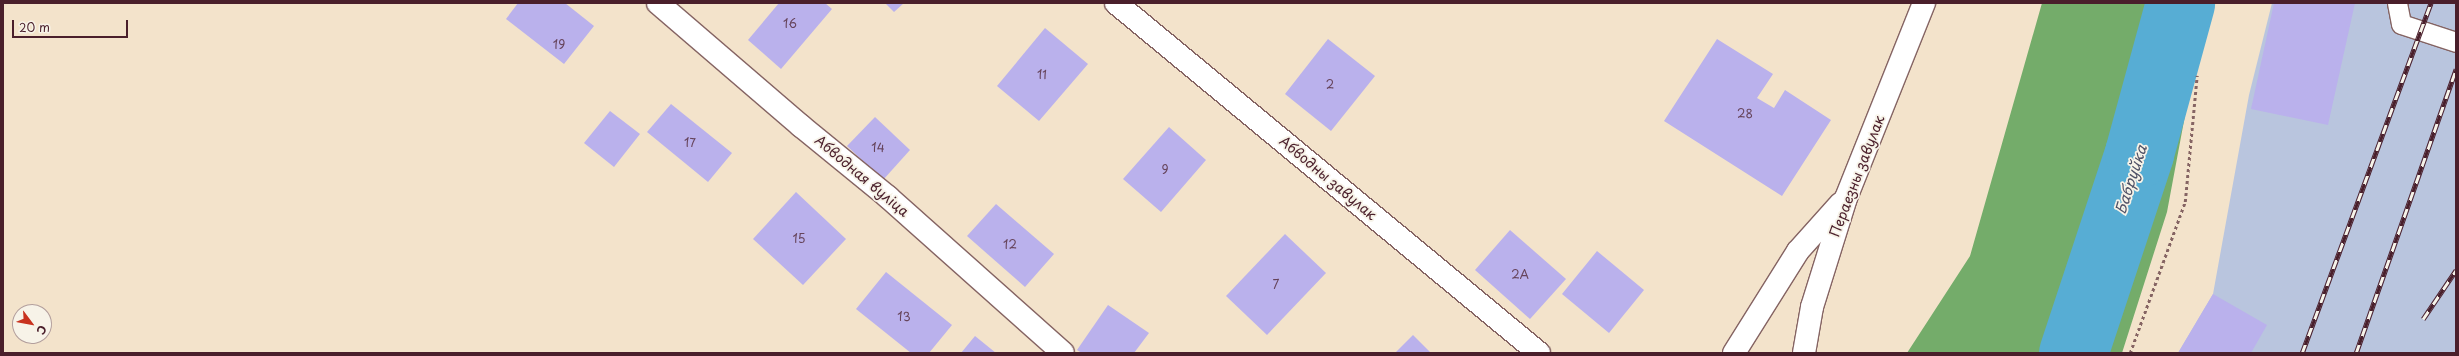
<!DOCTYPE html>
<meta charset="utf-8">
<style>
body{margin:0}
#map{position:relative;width:2459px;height:356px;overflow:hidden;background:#f3e3cb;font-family:"Playpen Sans",sans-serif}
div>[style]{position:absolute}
.industrial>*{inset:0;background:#b9c5de}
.forest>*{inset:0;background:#74ac6a}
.river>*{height:69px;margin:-34.5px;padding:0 34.5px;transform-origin:34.5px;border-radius:34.5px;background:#57add4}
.building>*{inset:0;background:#bab1ec}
.path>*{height:2.5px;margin-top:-1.25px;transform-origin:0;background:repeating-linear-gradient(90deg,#856463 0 3px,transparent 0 6px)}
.roads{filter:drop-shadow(1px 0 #856463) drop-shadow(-1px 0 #856463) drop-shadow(0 1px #856463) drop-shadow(0 -1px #856463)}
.lane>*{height:19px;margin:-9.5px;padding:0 9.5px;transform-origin:9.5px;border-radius:9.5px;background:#fff}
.street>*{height:22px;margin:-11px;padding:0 11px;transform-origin:11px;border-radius:11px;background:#fff}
.rail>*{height:4.5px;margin-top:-2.25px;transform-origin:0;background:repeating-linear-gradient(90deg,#f7f3e8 0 9px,#4a1f2b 0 18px);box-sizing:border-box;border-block:1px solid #4a1f2b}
span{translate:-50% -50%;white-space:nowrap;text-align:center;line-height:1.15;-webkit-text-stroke:3.5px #f7f3e8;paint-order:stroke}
.number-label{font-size:12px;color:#66445b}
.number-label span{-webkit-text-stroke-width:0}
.street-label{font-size:14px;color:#4a1f2b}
.water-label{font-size:15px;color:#4f5166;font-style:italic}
.frame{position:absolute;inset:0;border:4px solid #4a1f2b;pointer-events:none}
.north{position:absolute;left:12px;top:304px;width:40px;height:40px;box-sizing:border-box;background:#f7f3e8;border:1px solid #b29e9c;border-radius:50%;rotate:122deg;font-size:11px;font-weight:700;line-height:16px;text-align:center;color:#4a1f2b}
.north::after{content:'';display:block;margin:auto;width:14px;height:18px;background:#c8321e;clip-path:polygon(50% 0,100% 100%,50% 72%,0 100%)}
.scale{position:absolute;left:12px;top:20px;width:116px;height:18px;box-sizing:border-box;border:2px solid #4a1f2b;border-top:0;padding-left:5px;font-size:12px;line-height:14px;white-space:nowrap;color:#4a1f2b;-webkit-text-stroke:3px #f7f3e8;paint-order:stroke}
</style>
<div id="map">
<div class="industrial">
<i style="clip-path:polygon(2272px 3px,2456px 3px,2456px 353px,2178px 353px,2213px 294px,2249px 95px)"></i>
</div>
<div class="forest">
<i style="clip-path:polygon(2042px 3px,2206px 3px,2167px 212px,2122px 353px,1907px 353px,1970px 256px)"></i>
</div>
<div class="river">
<i style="left:2073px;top:353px;width:211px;rotate:-71.7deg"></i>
<i style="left:2139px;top:153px;width:156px;rotate:-74.7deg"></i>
</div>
<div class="building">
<i style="clip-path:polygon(518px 3px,565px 3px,594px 26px,564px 64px,506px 19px)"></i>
<i style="clip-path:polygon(779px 3px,825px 3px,832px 9px,781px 69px,748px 40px)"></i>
<i style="clip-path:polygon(885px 3px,904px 3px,894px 12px)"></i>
<i style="clip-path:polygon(2274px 3px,2355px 3px,2328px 125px,2251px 109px)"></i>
<i style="clip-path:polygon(1045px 28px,1088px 64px,1039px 121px,997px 86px)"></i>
<i style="clip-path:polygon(1328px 39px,1375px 76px,1331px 131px,1285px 94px)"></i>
<i style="clip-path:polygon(1717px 39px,1773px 74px,1757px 98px,1774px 108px,1785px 90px,1831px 120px,1782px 196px,1664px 121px)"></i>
<i style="clip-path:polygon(671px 104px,732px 153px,708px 182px,647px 132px)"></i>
<i style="clip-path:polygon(610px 111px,640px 134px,614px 167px,584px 143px)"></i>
<i style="clip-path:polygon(875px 117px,910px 150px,883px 180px,847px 146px)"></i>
<i style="clip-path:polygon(1169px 127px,1206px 160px,1161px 212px,1123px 179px)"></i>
<i style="clip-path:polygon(796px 192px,846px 239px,803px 285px,753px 239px)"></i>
<i style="clip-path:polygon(996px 204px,1054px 254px,1025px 287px,967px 236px)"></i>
<i style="clip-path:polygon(1510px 230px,1566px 279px,1530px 319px,1475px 270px)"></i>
<i style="clip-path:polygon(1285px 234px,1326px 273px,1267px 335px,1226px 296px)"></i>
<i style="clip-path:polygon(1597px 251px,1644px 290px,1609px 333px,1562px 294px)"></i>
<i style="clip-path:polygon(886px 272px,952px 325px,929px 353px,911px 353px,856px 309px)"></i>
<i style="clip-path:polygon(2213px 294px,2267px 325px,2251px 353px,2178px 353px)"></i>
<i style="clip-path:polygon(1108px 305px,1149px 333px,1134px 353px,1082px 353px,1077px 350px)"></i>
<i style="clip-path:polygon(1413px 335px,1431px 353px,1395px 353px)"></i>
<i style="clip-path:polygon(975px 336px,996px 353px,961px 353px)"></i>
</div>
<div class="path">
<i style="left:2130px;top:353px;width:161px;rotate:-70deg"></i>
<i style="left:2185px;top:202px;width:127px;rotate:-84.6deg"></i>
</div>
<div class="roads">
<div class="lane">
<i style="left:2397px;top:3px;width:21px;rotate:79deg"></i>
<i style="left:2401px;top:24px;width:58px;rotate:18.1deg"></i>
</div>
<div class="street">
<i style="left:658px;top:3px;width:189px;rotate:40.7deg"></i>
<i style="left:801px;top:126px;width:112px;rotate:39.2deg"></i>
<i style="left:888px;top:197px;width:234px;rotate:41.7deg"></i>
<i style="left:1116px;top:3px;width:549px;rotate:39.61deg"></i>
<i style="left:1734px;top:353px;width:120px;rotate:-57.9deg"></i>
<i style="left:1798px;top:251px;width:64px;rotate:-48.1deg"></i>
<i style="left:1804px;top:353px;width:47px;rotate:-80.1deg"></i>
<i style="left:1812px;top:307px;width:114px;rotate:-72.7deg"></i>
<i style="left:1846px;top:198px;width:210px;rotate:-68.2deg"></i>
</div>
</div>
<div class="rail">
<i style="left:2423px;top:319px;width:59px;rotate:-56deg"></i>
<i style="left:2302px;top:353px;width:373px;rotate:-69.8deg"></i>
<i style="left:2356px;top:353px;width:301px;rotate:-70.6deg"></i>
</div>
<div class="number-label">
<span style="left:790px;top:24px">16</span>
<span style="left:559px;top:45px">19</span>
<span style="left:1042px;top:75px">11</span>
<span style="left:1330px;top:85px">2</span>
<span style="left:1745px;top:114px">28</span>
<span style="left:690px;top:143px">17</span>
<span style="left:878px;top:148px">14</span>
<span style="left:1165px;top:170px">9</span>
<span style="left:799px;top:239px">15</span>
<span style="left:1010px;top:245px">12</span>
<span style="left:1520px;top:275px">2А</span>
<span style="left:1276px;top:285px">7</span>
<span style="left:904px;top:317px">13</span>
</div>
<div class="street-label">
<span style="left:862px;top:176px;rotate:40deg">Абводная вуліца</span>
<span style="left:1857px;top:176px;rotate:-69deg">Пераезны завулак</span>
<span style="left:1328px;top:178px;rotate:40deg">Абводны завулак</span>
</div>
<div class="water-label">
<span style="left:2130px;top:179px;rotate:-72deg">Бабруйка</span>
</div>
<div class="frame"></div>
<div class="north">С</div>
<div class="scale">20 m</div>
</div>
